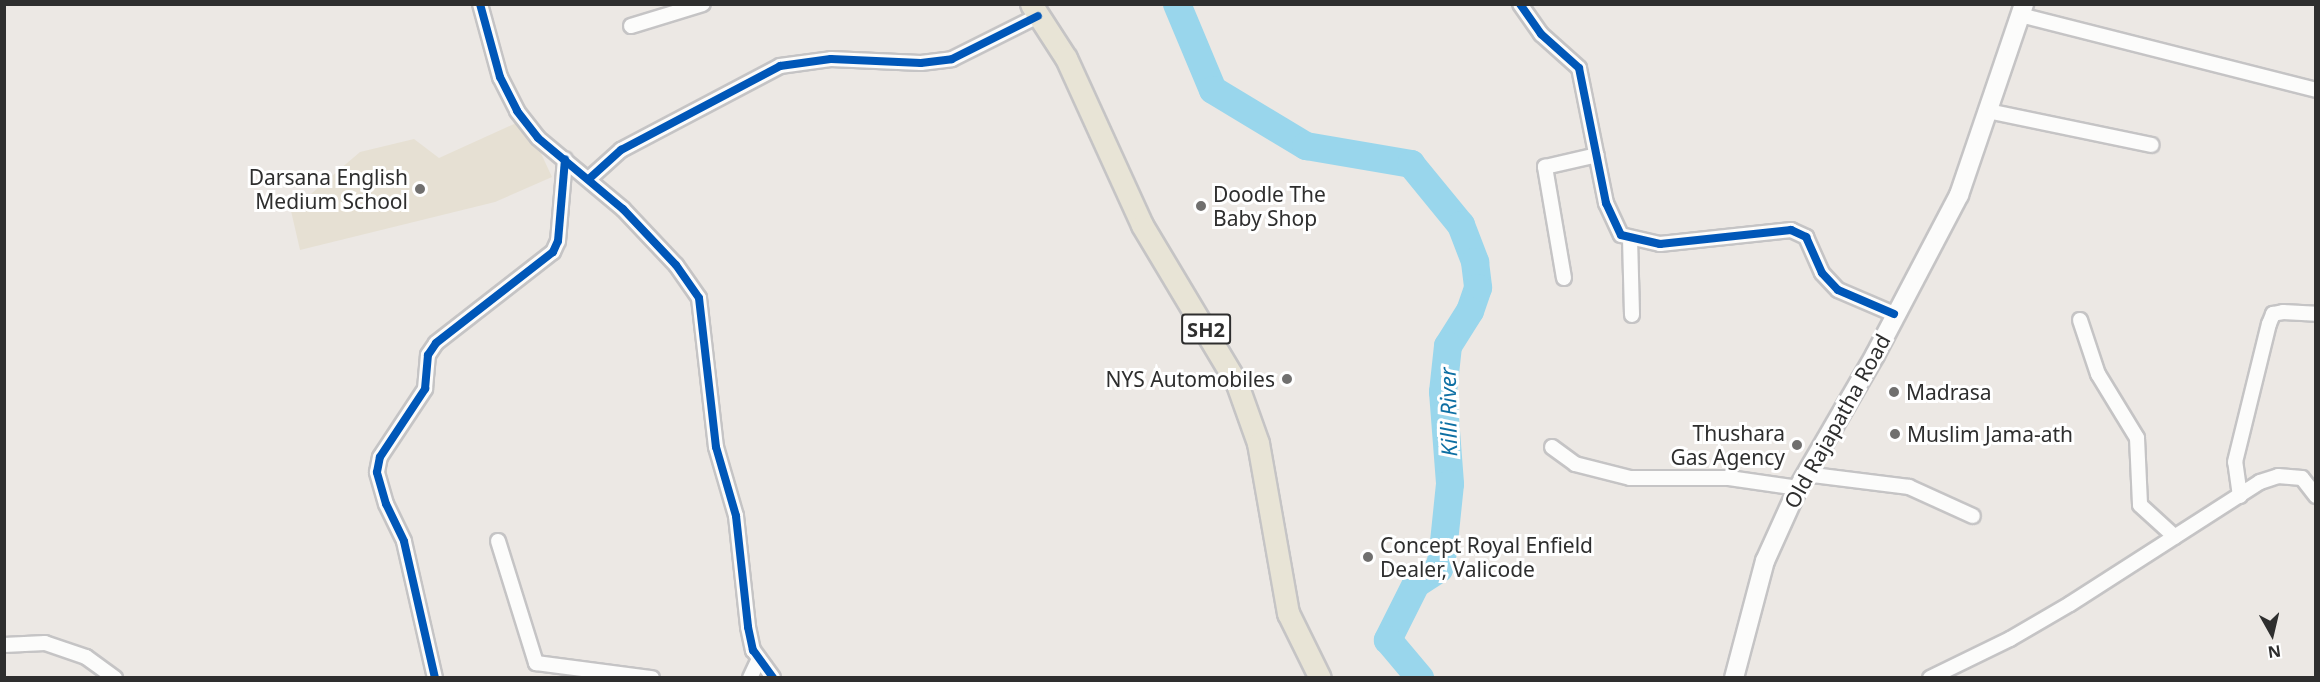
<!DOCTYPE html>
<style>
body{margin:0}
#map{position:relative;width:2320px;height:682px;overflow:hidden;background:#ece8e4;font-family:"Noto Sans",sans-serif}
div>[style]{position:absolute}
.education>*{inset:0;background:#e6e0d3}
.river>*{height:28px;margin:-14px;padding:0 14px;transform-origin:14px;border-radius:14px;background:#99d6ec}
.roads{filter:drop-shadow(2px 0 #c5c4c5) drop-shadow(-2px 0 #c5c4c5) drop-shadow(0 2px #c5c4c5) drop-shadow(0 -2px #c5c4c5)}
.street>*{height:14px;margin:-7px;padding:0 7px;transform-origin:7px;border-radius:7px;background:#fcfcfb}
.secondary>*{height:18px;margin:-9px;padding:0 9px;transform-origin:9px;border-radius:9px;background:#fcfcfb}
.primary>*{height:21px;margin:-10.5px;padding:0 10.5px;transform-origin:10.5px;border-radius:10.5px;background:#e8e4d6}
.cycleway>*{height:8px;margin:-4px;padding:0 4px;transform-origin:4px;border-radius:4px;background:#0057b8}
.dots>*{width:16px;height:16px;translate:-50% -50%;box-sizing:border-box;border:3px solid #fff;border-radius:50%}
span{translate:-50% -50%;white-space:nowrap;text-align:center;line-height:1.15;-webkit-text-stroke:6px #fff;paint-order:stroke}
.shield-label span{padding:2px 4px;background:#fff;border:2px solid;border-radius:4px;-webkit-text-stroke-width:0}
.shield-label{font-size:20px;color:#2e2e2e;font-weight:700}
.poi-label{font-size:21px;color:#2e2e2e}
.right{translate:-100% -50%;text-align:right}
.left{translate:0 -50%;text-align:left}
.street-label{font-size:21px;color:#2e2e2e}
.water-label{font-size:22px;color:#0d6fa3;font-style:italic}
.frame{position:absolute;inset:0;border:6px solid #2e2e2e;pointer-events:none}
.north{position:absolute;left:2242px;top:604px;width:60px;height:60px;-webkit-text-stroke:4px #fff;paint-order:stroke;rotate:172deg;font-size:16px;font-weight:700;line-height:24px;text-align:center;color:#2e2e2e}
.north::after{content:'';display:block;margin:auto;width:21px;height:27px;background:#2e2e2e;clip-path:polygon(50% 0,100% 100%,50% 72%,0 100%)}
</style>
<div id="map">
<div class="education">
<i style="clip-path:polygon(525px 119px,552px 177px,495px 202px,300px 250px,291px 211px,360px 152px,414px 139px,439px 158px)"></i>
</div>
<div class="river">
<i style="left:1177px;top:4px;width:93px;rotate:67.3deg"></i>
<i style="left:1213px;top:90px;width:109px;rotate:31.1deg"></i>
<i style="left:1306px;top:146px;width:107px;rotate:9.7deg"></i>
<i style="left:1411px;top:164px;width:79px;rotate:50.7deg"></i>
<i style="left:1461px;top:225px;width:40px;rotate:69deg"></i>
<i style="left:1475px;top:262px;width:26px;rotate:83deg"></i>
<i style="left:1478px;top:288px;width:24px;rotate:109deg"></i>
<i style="left:1470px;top:311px;width:41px;rotate:122.2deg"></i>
<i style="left:1448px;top:346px;width:46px;rotate:96.2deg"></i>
<i style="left:1443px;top:392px;width:92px;rotate:85.6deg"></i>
<i style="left:1450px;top:484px;width:68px;rotate:95.9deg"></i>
<i style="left:1443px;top:552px;width:17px;rotate:103deg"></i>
<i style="left:1439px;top:569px;width:27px;rotate:147deg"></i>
<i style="left:1416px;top:584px;width:63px;rotate:116.6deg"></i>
<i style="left:1388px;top:640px;width:50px;rotate:49.9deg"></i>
</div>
<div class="roads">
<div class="street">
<i style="left:480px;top:4px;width:76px;rotate:74.7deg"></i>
<i style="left:500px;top:77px;width:38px;rotate:63deg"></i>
<i style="left:517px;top:111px;width:34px;rotate:52deg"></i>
<i style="left:538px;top:138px;width:111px;rotate:39.9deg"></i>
<i style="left:623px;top:209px;width:77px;rotate:46.6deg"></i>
<i style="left:676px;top:265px;width:40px;rotate:55.1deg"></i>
<i style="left:699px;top:298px;width:150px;rotate:83.5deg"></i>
<i style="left:716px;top:447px;width:72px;rotate:73.8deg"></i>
<i style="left:736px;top:516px;width:112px;rotate:83.8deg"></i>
<i style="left:748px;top:627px;width:24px;rotate:78deg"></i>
<i style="left:753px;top:650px;width:34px;rotate:54deg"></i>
<i style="left:1520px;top:4px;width:37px;rotate:55deg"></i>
<i style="left:1541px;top:34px;width:51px;rotate:41.8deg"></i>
<i style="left:1579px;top:68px;width:138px;rotate:78.7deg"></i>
<i style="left:1606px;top:203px;width:35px;rotate:65deg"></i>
<i style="left:1621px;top:235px;width:40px;rotate:13deg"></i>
<i style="left:1660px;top:244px;width:132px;rotate:-6.1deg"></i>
<i style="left:1791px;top:230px;width:17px;rotate:25deg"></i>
<i style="left:1806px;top:237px;width:39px;rotate:66deg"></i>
<i style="left:1822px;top:273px;width:23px;rotate:47deg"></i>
<i style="left:1838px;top:290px;width:61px;rotate:23.2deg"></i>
<i style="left:2020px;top:15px;width:305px;rotate:14.2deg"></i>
<i style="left:631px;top:26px;width:75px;rotate:-17deg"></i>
<i style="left:1988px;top:111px;width:167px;rotate:11.7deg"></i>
<i style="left:590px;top:178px;width:42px;rotate:-42.1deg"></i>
<i style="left:621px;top:150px;width:180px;rotate:-27.8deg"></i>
<i style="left:780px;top:66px;width:51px;rotate:-7.8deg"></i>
<i style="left:831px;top:59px;width:90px;rotate:2.5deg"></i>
<i style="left:921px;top:63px;width:31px;rotate:-7deg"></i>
<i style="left:952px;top:59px;width:96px;rotate:-26.6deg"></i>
<i style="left:1630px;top:238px;width:77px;rotate:88.5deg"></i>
<i style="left:1564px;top:278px;width:113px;rotate:-99.7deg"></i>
<i style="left:1545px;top:167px;width:53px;rotate:-13deg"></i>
<i style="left:2080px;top:320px;width:57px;rotate:71.6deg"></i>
<i style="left:2098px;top:374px;width:75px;rotate:58.6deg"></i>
<i style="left:2137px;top:438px;width:67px;rotate:87.4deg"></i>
<i style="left:2140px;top:505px;width:47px;rotate:42.4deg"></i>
<i style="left:1552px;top:447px;width:29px;rotate:36deg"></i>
<i style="left:1575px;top:464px;width:57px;rotate:14.3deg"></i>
<i style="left:1630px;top:478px;width:99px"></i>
<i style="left:1729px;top:478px;width:70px;rotate:8.2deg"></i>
<i style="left:1805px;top:474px;width:105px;rotate:7.1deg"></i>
<i style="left:1909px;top:487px;width:70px;rotate:24.4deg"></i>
<i style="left:2240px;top:496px;width:34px;rotate:-98deg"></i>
<i style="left:2235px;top:462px;width:142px;rotate:-76.2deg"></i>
<i style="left:2269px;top:324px;width:11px;rotate:-68deg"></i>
<i style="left:2273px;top:314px;width:10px;rotate:-11deg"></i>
<i style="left:2283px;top:312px;width:33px;rotate:3deg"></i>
<i style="left:498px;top:541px;width:128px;rotate:72.7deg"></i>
<i style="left:536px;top:663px;width:117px;rotate:7.4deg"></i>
<i style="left:4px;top:645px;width:41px;rotate:-2.8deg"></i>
<i style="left:45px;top:643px;width:43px;rotate:18.9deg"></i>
<i style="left:86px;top:657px;width:36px;rotate:36deg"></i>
<i style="left:435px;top:678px;width:140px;rotate:-102.8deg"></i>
<i style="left:404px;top:541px;width:41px;rotate:-115.9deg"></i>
<i style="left:386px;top:504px;width:33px;rotate:-106deg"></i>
<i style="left:377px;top:472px;width:15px;rotate:-79deg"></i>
<i style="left:380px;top:457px;width:82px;rotate:-56.5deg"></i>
<i style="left:425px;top:389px;width:34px;rotate:-85deg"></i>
<i style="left:428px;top:355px;width:14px;rotate:-56deg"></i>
<i style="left:436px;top:343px;width:148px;rotate:-37.9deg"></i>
<i style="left:553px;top:252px;width:12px;rotate:-66deg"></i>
<i style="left:558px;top:241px;width:82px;rotate:-85.1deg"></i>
<i style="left:750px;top:678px;width:21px;rotate:-65deg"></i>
<i style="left:1930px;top:678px;width:89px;rotate:-26deg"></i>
<i style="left:2010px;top:639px;width:69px;rotate:-30.3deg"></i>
<i style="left:2070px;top:604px;width:226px;rotate:-32.7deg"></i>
<i style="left:2260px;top:482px;width:19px;rotate:-18deg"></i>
<i style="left:2278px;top:476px;width:24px;rotate:5deg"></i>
<i style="left:2302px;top:478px;width:23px;rotate:52deg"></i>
</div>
<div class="secondary">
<i style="left:1734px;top:678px;width:121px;rotate:-75.2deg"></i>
<i style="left:1765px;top:561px;width:80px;rotate:-65.7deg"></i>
<i style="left:1798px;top:488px;width:154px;rotate:-59.9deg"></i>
<i style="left:1875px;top:355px;width:181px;rotate:-62.3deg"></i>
<i style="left:1959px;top:195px;width:202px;rotate:-71.2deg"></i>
</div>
<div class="primary">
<i style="left:1031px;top:4px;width:64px;rotate:57.1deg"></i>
<i style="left:1066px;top:58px;width:183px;rotate:65.5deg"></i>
<i style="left:1142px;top:225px;width:185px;rotate:59.1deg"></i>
<i style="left:1237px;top:384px;width:63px;rotate:70.4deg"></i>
<i style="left:1258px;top:443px;width:173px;rotate:80deg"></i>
<i style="left:1288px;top:613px;width:72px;rotate:63.8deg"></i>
</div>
</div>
<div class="cycleway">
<i style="left:480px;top:4px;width:76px;rotate:74.7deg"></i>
<i style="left:500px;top:77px;width:38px;rotate:63deg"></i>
<i style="left:517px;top:111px;width:34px;rotate:52deg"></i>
<i style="left:538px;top:138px;width:111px;rotate:39.9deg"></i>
<i style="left:623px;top:209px;width:77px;rotate:46.6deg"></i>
<i style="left:676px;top:265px;width:40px;rotate:55.1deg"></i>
<i style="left:699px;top:298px;width:150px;rotate:83.5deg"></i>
<i style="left:716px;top:447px;width:72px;rotate:73.8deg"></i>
<i style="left:736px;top:516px;width:112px;rotate:83.8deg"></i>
<i style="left:748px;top:627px;width:24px;rotate:78deg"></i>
<i style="left:753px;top:650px;width:34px;rotate:54deg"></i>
<i style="left:1520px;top:4px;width:37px;rotate:55deg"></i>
<i style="left:1541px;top:34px;width:51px;rotate:41.8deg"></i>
<i style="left:1579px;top:68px;width:138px;rotate:78.7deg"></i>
<i style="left:1606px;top:203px;width:35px;rotate:65deg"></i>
<i style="left:1621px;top:235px;width:40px;rotate:13deg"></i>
<i style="left:1660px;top:244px;width:132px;rotate:-6.1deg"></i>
<i style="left:1791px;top:230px;width:17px;rotate:25deg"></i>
<i style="left:1806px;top:237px;width:39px;rotate:66deg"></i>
<i style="left:1822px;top:273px;width:23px;rotate:47deg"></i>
<i style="left:1838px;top:290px;width:61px;rotate:23.2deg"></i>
<i style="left:590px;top:178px;width:42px;rotate:-42.1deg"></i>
<i style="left:621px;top:150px;width:180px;rotate:-27.8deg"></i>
<i style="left:780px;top:66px;width:51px;rotate:-7.8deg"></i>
<i style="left:831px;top:59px;width:90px;rotate:2.5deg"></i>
<i style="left:921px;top:63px;width:31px;rotate:-7deg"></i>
<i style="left:952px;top:59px;width:96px;rotate:-26.6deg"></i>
<i style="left:435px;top:678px;width:140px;rotate:-102.8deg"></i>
<i style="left:404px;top:541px;width:41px;rotate:-115.9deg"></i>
<i style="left:386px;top:504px;width:33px;rotate:-106deg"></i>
<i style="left:377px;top:472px;width:15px;rotate:-79deg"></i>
<i style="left:380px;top:457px;width:82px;rotate:-56.5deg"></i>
<i style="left:425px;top:389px;width:34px;rotate:-85deg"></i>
<i style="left:428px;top:355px;width:14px;rotate:-56deg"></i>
<i style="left:436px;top:343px;width:148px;rotate:-37.9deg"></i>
<i style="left:553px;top:252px;width:12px;rotate:-66deg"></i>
<i style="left:558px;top:241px;width:82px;rotate:-85.1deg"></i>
</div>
<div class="dots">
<i style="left:420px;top:189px;background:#706f6e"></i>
<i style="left:1201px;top:206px;background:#706f6e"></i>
<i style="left:1287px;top:379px;background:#706f6e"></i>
<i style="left:1894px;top:392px;background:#706f6e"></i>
<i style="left:1895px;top:434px;background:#706f6e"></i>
<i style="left:1797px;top:445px;background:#706f6e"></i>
<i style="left:1368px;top:557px;background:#706f6e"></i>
</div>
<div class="shield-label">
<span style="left:1206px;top:329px">SH2</span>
</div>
<div class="poi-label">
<span class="right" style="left:408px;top:189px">Darsana English<br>Medium School</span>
<span class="left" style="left:1213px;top:206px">Doodle The<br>Baby Shop</span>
<span class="right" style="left:1275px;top:379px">NYS Automobiles</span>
<span class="left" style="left:1906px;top:392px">Madrasa</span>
<span class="right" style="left:1785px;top:445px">Thushara<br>Gas Agency</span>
<span class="left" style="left:1907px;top:434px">Muslim Jama-ath</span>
<span class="left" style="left:1380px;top:557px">Concept Royal Enfield<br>Dealer, Valicode</span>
</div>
<div class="street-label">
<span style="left:1837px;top:421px;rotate:-61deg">Old Rajapatha Road</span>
</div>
<div class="water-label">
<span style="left:1448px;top:412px;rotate:-91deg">Killi River</span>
</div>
<div class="frame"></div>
<div class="north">N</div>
</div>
